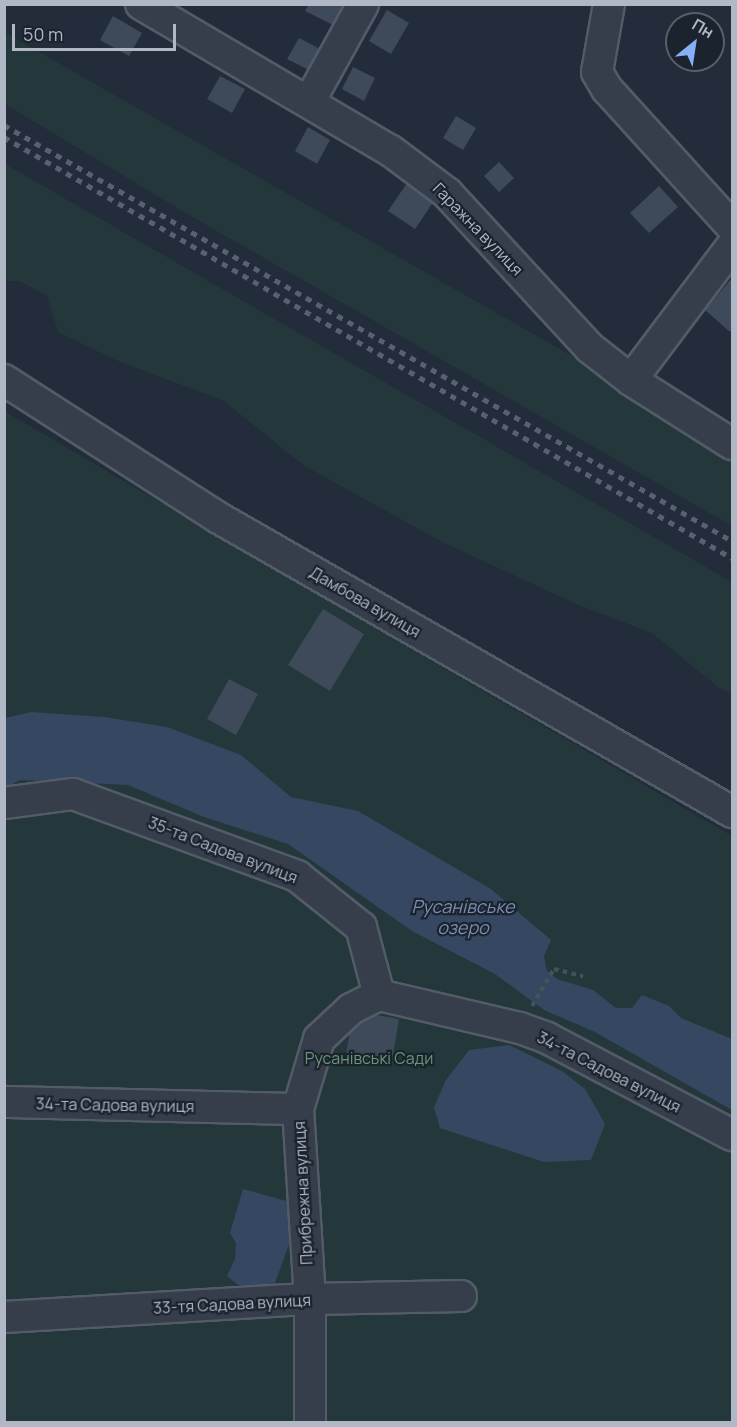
<!DOCTYPE html>
<meta charset="utf-8">
<style>
body{margin:0}
#map{position:relative;width:737px;height:1427px;overflow:hidden;background:#222c3a;font-family:Manrope,sans-serif}
div>[style]{position:absolute}
.green>*{inset:0;background:#24383b}
.water>*{inset:0;background:#364761}
.building>*{inset:0;background:#3e4a59}
.path>*{height:4px;margin-top:-2px;transform-origin:0;background:repeating-linear-gradient(90deg,#415558 0 4.5px,transparent 0 9px)}
.roads{filter:drop-shadow(2px 0 #535b68) drop-shadow(-2px 0 #535b68) drop-shadow(0 2px #535b68) drop-shadow(0 -2px #535b68)}
.minor>*{height:30px;margin:-15px;padding:0 15px;transform-origin:15px;border-radius:15px;background:#353e4a}
.rail>*{height:4.5px;margin-top:-2.25px;transform-origin:0;background:repeating-linear-gradient(90deg,#576171 0 6px,transparent 0 12px)}
span{translate:-50% -50%;white-space:nowrap;text-align:center;line-height:1.15;-webkit-text-stroke:4.5px #1b232f;paint-order:stroke}
.street-label{font-size:16px;color:#b0b8c6}
.park-label{font-size:16px;color:#689773}
.water-label{font-size:18px;color:#798eae;font-style:italic}
.frame{position:absolute;inset:0;border:6px solid #b0b8c6;pointer-events:none}
.north{position:absolute;left:665px;top:12px;width:60px;height:60px;box-sizing:border-box;background:#1b232f;border:2px solid #575f6b;border-radius:50%;rotate:30deg;font-size:16px;font-weight:700;line-height:24px;text-align:center;color:#b0b8c6}
.north::after{content:'';display:block;margin:auto;width:21px;height:27px;background:#85aff7;clip-path:polygon(50% 0,100% 100%,50% 72%,0 100%)}
.scale{position:absolute;left:12px;top:24px;width:164px;height:27px;box-sizing:border-box;border:3px solid #b0b8c6;border-top:0;padding-left:8px;font-size:18px;line-height:21px;white-space:nowrap;color:#b0b8c6;-webkit-text-stroke:4px #1b232f;paint-order:stroke}
</style>
<div id="map">
<div class="green">
<i style="clip-path:polygon(4px 32px,579px 360px,732px 457px,732px 526px,182px 211px,5px 104px)"></i>
<i style="clip-path:polygon(5px 164px,732px 582px,732px 693px,719px 688px,652px 633px,576px 604px,444px 543px,303px 465px,224px 401px,118px 361px,58px 332px,47px 296px,20px 281px,5px 281px)"></i>
<i style="clip-path:polygon(4px 411px,732px 836px,732px 1422px,5px 1422px)"></i>
</div>
<div class="water">
<i style="clip-path:polygon(31px 712px,104px 717px,167px 727px,241px 755px,291px 797px,358px 811px,491px 889px,551px 940px,544px 956px,547px 971px,557px 979px,593px 990px,616px 1008px,632px 1008px,642px 995px,669px 1006px,681px 1018px,732px 1039px,732px 1110px,595px 1032px,544px 1010px,495px 974px,412px 931px,288px 844px,204px 817px,128px 785px,20px 780px,5px 788px,5px 718px)"></i>
<i style="clip-path:polygon(509px 1045px,562px 1071px,585px 1089px,605px 1124px,591px 1160px,544px 1162px,440px 1128px,434px 1107px,446px 1080px,469px 1050px)"></i>
<i style="clip-path:polygon(243px 1189px,290px 1202px,299px 1217px,271px 1294px,261px 1287px,238px 1285px,227px 1276px,235px 1259px,236px 1243px,230px 1233px)"></i>
</div>
<div class="building">
<i style="clip-path:polygon(309px 4px,342px 4px,346px 7px,335px 26px,305px 11px)"></i>
<i style="clip-path:polygon(387px 10px,409px 23px,391px 54px,369px 41px)"></i>
<i style="clip-path:polygon(113px 16px,142px 33px,129px 56px,100px 40px)"></i>
<i style="clip-path:polygon(299px 38px,326px 52px,315px 73px,287px 59px)"></i>
<i style="clip-path:polygon(353px 67px,375px 78px,364px 101px,342px 89px)"></i>
<i style="clip-path:polygon(220px 76px,245px 89px,232px 113px,207px 99px)"></i>
<i style="clip-path:polygon(456px 116px,476px 128px,463px 150px,443px 138px)"></i>
<i style="clip-path:polygon(308px 127px,330px 140px,317px 164px,295px 151px)"></i>
<i style="clip-path:polygon(499px 162px,514px 178px,499px 192px,484px 176px)"></i>
<i style="clip-path:polygon(407px 183px,434px 201px,415px 229px,388px 211px)"></i>
<i style="clip-path:polygon(659px 186px,678px 207px,649px 233px,630px 213px)"></i>
<i style="clip-path:polygon(732px 278px,732px 329px,730px 332px,705px 310px)"></i>
<i style="clip-path:polygon(323px 609px,364px 634px,330px 691px,288px 665px)"></i>
<i style="clip-path:polygon(229px 679px,258px 694px,236px 735px,207px 719px)"></i>
<i style="clip-path:polygon(354px 1011px,399px 1019px,391px 1067px,345px 1059px)"></i>
</div>
<div class="path">
<i style="left:532px;top:1006px;width:43px;rotate:-59.3deg"></i>
<i style="left:554px;top:969px;width:30px;rotate:14deg"></i>
</div>
<div class="roads">
<div class="minor">
<i style="left:141px;top:4px;width:290px;rotate:30.5deg"></i>
<i style="left:391px;top:151px;width:70px;rotate:36.9deg"></i>
<i style="left:447px;top:193px;width:211px;rotate:47.3deg"></i>
<i style="left:590px;top:348px;width:52px;rotate:38deg"></i>
<i style="left:631px;top:380px;width:120px;rotate:32.4deg"></i>
<i style="left:609px;top:4px;width:69px;rotate:100deg"></i>
<i style="left:597px;top:72px;width:20px;rotate:60deg"></i>
<i style="left:607px;top:89px;width:186px;rotate:47.8deg"></i>
<i style="left:309px;top:102px;width:112px;rotate:-61.1deg"></i>
<i style="left:4px;top:380px;width:253px;rotate:32.7deg"></i>
<i style="left:217px;top:517px;width:594px;rotate:29.8deg"></i>
<i style="left:631px;top:380px;width:168px;rotate:-53deg"></i>
<i style="left:4px;top:803px;width:70px;rotate:-7.4deg"></i>
<i style="left:73px;top:794px;width:239px;rotate:20.1deg"></i>
<i style="left:297px;top:876px;width:82px;rotate:38.6deg"></i>
<i style="left:361px;top:927px;width:70px;rotate:75.2deg"></i>
<i style="left:4px;top:1102px;width:294px;rotate:1.4deg"></i>
<i style="left:4px;top:1317px;width:307px;rotate:-3.4deg"></i>
<i style="left:310px;top:1299px;width:151px;rotate:-1.1deg"></i>
<i style="left:310px;top:1422px;width:123px;rotate:-90deg"></i>
<i style="left:310px;top:1299px;width:190px;rotate:-93.6deg"></i>
<i style="left:298px;top:1109px;width:73px;rotate:-73.3deg"></i>
<i style="left:319px;top:1039px;width:44px;rotate:-43.2deg"></i>
<i style="left:351px;top:1009px;width:31px;rotate:-27deg"></i>
<i style="left:379px;top:995px;width:145px;rotate:13.2deg"></i>
<i style="left:520px;top:1028px;width:29px;rotate:20deg"></i>
<i style="left:547px;top:1038px;width:209px;rotate:27.7deg"></i>
</div>
</div>
<div class="rail">
<i style="left:4px;top:125px;width:838px;rotate:29.74deg"></i>
<i style="left:4px;top:137px;width:841px;rotate:30.04deg"></i>
</div>
<div class="street-label">
<span style="left:478px;top:229px;rotate:46deg">Гаражна вулиця</span>
<span style="left:365px;top:602px;rotate:30deg">Дамбова вулиця</span>
<span style="left:223px;top:850px;rotate:21deg">35-та Садова вулиця</span>
<span style="left:609px;top:1072px;rotate:27deg">34-та Садова вулиця</span>
<span style="left:115px;top:1105px;rotate:1deg">34-та Садова вулиця</span>
<span style="left:303px;top:1193px;rotate:-93deg">Прибрежна вулиця</span>
<span style="left:232px;top:1304px;rotate:-3deg">33-тя Садова вулиця</span>
</div>
<div class="park-label">
<span style="left:369px;top:1058px">Русанівські Сади</span>
</div>
<div class="water-label">
<span style="left:463px;top:917px">Русанівське<br>озеро</span>
</div>
<div class="frame"></div>
<div class="north">Пн</div>
<div class="scale">50 m</div>
</div>
